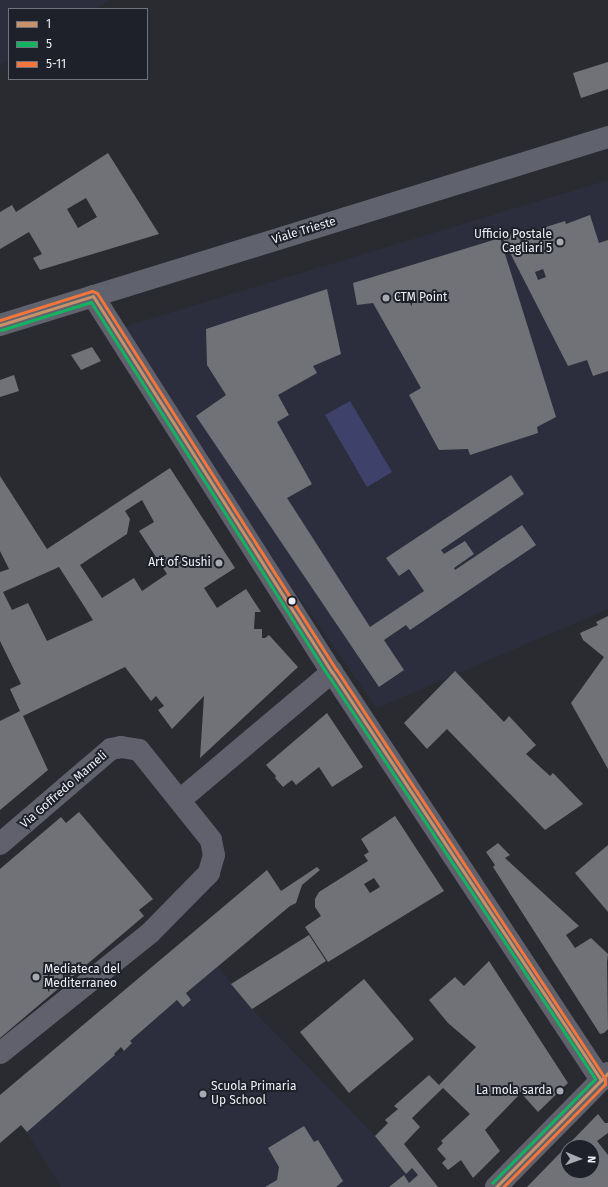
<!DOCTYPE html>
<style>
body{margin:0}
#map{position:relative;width:608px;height:1187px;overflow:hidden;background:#2a2b31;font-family:"Fira Sans",sans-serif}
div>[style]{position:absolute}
.built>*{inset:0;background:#2c2e3d}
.green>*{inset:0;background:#3e426a}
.building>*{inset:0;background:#717277}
.minor>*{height:22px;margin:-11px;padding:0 11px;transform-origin:11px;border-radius:11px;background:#60616c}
.major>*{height:22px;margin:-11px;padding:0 11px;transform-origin:11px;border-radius:11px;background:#60626d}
.bus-1>*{height:3px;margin:-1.5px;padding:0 1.5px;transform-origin:1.5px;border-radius:1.5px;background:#c7916a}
.bus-2>*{height:3px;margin:-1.5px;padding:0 1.5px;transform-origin:1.5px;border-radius:1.5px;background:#13b361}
.bus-3>*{height:3px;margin:-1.5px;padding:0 1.5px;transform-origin:1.5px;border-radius:1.5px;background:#f5763a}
.dots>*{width:11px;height:11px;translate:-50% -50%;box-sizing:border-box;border:2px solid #1e202a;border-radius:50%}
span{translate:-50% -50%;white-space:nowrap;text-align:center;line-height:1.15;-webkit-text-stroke:4px #1e202a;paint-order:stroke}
.street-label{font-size:12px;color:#eeeff6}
.poi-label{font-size:12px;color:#eeeff6}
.right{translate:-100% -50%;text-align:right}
.left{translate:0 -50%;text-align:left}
.legend{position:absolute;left:8px;top:8px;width:140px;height:72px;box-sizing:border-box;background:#1e202a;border:1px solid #71737c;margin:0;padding:5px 7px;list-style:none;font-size:12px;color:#eeeff6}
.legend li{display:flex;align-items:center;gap:8px;height:20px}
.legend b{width:20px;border:1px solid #71737c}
.north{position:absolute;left:560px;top:1139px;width:40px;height:40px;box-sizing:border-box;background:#1e202a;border:1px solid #71737c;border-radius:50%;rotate:92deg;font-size:11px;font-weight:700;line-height:16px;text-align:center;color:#eeeff6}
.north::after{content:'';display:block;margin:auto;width:14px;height:18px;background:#a9aab1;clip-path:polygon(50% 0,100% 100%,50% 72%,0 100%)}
</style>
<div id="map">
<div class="built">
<i style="clip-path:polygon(0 0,110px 0,94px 9px,9px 9px,9px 60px,0 66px)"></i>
<i style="clip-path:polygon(608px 180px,608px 609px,377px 708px,110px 331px)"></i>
<i style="clip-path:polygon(218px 966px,252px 1009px,375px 1136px,406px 1174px,412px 1168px,418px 1175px,409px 1183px,403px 1175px,389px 1187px,61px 1187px,27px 1132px,115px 1055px,124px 1051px,132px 1043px,130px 1041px,177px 1000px,183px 1007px,191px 1000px,186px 993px)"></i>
</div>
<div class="green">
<i style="clip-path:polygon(350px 401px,392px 472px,367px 487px,325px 415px)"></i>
</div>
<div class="building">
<i style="clip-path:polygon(608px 62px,608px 89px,581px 98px,573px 73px)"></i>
<i style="clip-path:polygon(evenodd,108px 153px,159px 234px,40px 270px,33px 258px,42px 254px,29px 232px,0 249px,0 212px,12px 205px,16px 212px,108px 153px,86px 198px,97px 217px,78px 228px,67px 209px,86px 198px)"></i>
<i style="clip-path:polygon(evenodd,590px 215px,599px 243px,608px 240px,608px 371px,593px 376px,587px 360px,568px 366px,502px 237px,526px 230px,530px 232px,565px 221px,566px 224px,590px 215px,543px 269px,546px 277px,538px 280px,535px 272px,543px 269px)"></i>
<i style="clip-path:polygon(500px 238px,556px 417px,537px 427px,538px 433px,470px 455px,468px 449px,439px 450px,409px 395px,421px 388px,373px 303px,357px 305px,353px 283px)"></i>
<i style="clip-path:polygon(327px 289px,341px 354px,313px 366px,317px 373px,278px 395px,289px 415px,277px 422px,312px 484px,287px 498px,370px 627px,424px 591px,409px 569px,399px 576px,386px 558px,511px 475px,524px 494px,441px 550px,444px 554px,465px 541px,474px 554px,454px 568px,455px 570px,522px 525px,536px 545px,410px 630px,406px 625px,384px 640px,404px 670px,379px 687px,196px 416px,226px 395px,207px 365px,206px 329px)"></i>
<i style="clip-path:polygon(92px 347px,101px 361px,81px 370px,71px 355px)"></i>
<i style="clip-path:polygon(14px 375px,19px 391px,0 397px,0 380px)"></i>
<i style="clip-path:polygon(evenodd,170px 468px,235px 568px,204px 588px,217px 608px,246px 589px,261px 612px,255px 612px,254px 629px,262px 629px,262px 638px,265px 638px,269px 635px,298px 667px,200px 758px,204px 696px,172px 729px,158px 710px,164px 706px,156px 696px,151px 701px,125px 667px,23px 716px,48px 770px,0 810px,0 721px,20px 711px,10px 689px,21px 684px,0 641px,0 572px,9px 569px,0 551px,0 476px,47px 549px,170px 468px,142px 500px,154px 522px,139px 531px,167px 574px,142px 591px,134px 578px,102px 598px,80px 565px,127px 534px,130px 519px,125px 511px,142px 500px,170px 468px,59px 567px,93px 620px,47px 641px,28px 603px,12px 610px,3px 592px,59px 567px)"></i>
<i style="clip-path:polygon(608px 616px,608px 769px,571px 703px,604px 657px,583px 640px,580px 633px,598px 625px,596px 622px)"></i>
<i style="clip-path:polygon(455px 671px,504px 722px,509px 716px,536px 745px,526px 754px,550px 776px,553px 773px,583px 804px,545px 830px,447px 729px,427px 749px,404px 723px)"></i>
<i style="clip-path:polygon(327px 713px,363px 767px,332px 787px,319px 767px,296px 785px,292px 780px,283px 787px,275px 778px,276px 776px,266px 765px)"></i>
<i style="clip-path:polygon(79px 812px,153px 899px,139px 910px,144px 916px,0 1038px,0 869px,61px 817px,66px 823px)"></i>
<i style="clip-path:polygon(evenodd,395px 816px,444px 891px,328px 962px,305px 927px,321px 916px,315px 907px,315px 899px,319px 892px,368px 861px,364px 855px,369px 852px,361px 839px,395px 816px,374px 878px,380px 887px,370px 893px,364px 884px,374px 878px)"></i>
<i style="clip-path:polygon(498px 843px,510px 855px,505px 858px,579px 926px,566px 935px,575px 948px,591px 938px,608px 954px,607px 962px,608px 1029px,604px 1033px,600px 1034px,493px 867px,495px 865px,486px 852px)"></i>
<i style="clip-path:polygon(608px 845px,608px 912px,575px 873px)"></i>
<i style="clip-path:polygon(317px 867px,320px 870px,302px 885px,296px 903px,290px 906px,186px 993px,191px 1000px,183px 1007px,177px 1000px,130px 1041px,132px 1043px,124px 1051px,121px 1047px,114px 1054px,115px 1055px,27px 1132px,21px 1125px,0 1143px,0 1095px,267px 870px,281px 891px)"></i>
<i style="clip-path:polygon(309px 935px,326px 961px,252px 1009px,231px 984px)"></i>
<i style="clip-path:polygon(489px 961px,568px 1083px,538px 1112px,521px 1093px,485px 1130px,500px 1151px,473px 1178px,461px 1160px,448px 1170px,442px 1163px,446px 1159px,437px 1149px,443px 1143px,441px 1141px,470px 1114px,443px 1088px,412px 1118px,420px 1127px,404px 1144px,438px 1187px,389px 1187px,404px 1175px,409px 1183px,418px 1175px,412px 1168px,406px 1174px,375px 1136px,388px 1123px,385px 1120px,398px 1109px,394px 1106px,429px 1075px,439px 1085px,476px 1047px,448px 1023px,429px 1000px,455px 977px,464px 986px)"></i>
<i style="clip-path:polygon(364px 979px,414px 1039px,349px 1093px,300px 1032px)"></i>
<i style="clip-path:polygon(evenodd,598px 1114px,605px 1123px,608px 1123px,608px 1133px,597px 1141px,608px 1155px,608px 1187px,527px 1187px,598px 1114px,568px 1147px,592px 1147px,592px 1171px,568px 1171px,568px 1147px)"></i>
<i style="clip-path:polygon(304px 1126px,314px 1142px,318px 1140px,343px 1181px,336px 1187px,265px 1187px,277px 1180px,279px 1167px,268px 1148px)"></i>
</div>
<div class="minor">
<i style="left:93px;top:296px;width:446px;rotate:57.6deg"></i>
<i style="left:332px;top:672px;width:489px;rotate:56.6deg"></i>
<i style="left:180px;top:800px;width:199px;rotate:-40.1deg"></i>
<i style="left:0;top:844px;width:146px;rotate:-40.6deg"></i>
<i style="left:111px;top:749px;width:10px;rotate:-11deg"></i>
<i style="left:121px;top:747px;width:18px;rotate:9deg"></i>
<i style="left:139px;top:750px;width:115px;rotate:51.3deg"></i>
<i style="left:211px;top:840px;width:15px;rotate:79deg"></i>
<i style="left:214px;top:855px;width:19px;rotate:106deg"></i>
<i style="left:209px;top:873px;width:84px;rotate:134.5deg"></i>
<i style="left:150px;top:933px;width:192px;rotate:141.3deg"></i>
<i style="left:496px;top:1187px;width:160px;rotate:-45.5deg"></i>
</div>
<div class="major">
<i style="left:0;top:325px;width:636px;rotate:-17.18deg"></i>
</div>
<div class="bus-1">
<i style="left:0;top:325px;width:97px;rotate:-17.3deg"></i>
<i style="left:93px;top:296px;width:446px;rotate:57.6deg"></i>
<i style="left:332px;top:672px;width:489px;rotate:56.6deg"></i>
<i style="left:496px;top:1187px;width:160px;rotate:-45.5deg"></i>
</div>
<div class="bus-2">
<i style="left:1px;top:330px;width:94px;rotate:-17.3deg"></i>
<i style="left:91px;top:302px;width:442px;rotate:57.6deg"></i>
<i style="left:328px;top:675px;width:484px;rotate:56.5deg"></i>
<i style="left:595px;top:1079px;width:146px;rotate:134.7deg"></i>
</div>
<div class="bus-3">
<i style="left:0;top:320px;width:96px;rotate:-17.5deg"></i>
<i style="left:92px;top:291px;width:5px;rotate:22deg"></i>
<i style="left:97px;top:293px;width:446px;rotate:57.6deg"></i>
<i style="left:336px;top:669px;width:490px;rotate:56.7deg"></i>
<i style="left:605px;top:1078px;width:6px;rotate:90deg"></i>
<i style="left:605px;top:1084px;width:145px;rotate:134.7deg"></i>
</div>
<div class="dots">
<i style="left:560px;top:242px;background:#a9aab1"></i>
<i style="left:386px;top:298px;background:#a9aab1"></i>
<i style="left:219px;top:563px;background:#a9aab1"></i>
<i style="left:292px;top:601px;background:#eeeff6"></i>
<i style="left:36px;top:977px;background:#a9aab1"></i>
<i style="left:560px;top:1091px;background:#a9aab1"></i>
<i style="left:203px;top:1094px;background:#a9aab1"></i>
</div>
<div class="street-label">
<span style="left:304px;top:231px;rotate:-17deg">Viale Trieste</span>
<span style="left:64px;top:790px;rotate:-41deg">Via Goffredo Mameli</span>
</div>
<div class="poi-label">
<span class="right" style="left:552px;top:242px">Ufficio Postale<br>Cagliari 5</span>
<span class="left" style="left:394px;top:298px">CTM Point</span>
<span class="right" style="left:211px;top:563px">Art of Sushi</span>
<span class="left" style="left:44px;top:977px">Mediateca del<br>Mediterraneo</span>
<span class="left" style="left:211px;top:1094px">Scuola Primaria<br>Up School</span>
<span class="right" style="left:552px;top:1091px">La mola sarda</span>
</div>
<ul class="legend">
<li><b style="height:5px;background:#c7916a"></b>1</li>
<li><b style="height:5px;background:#13b361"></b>5</li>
<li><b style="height:5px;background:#f5763a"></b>5-11</li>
</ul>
<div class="north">N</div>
</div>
